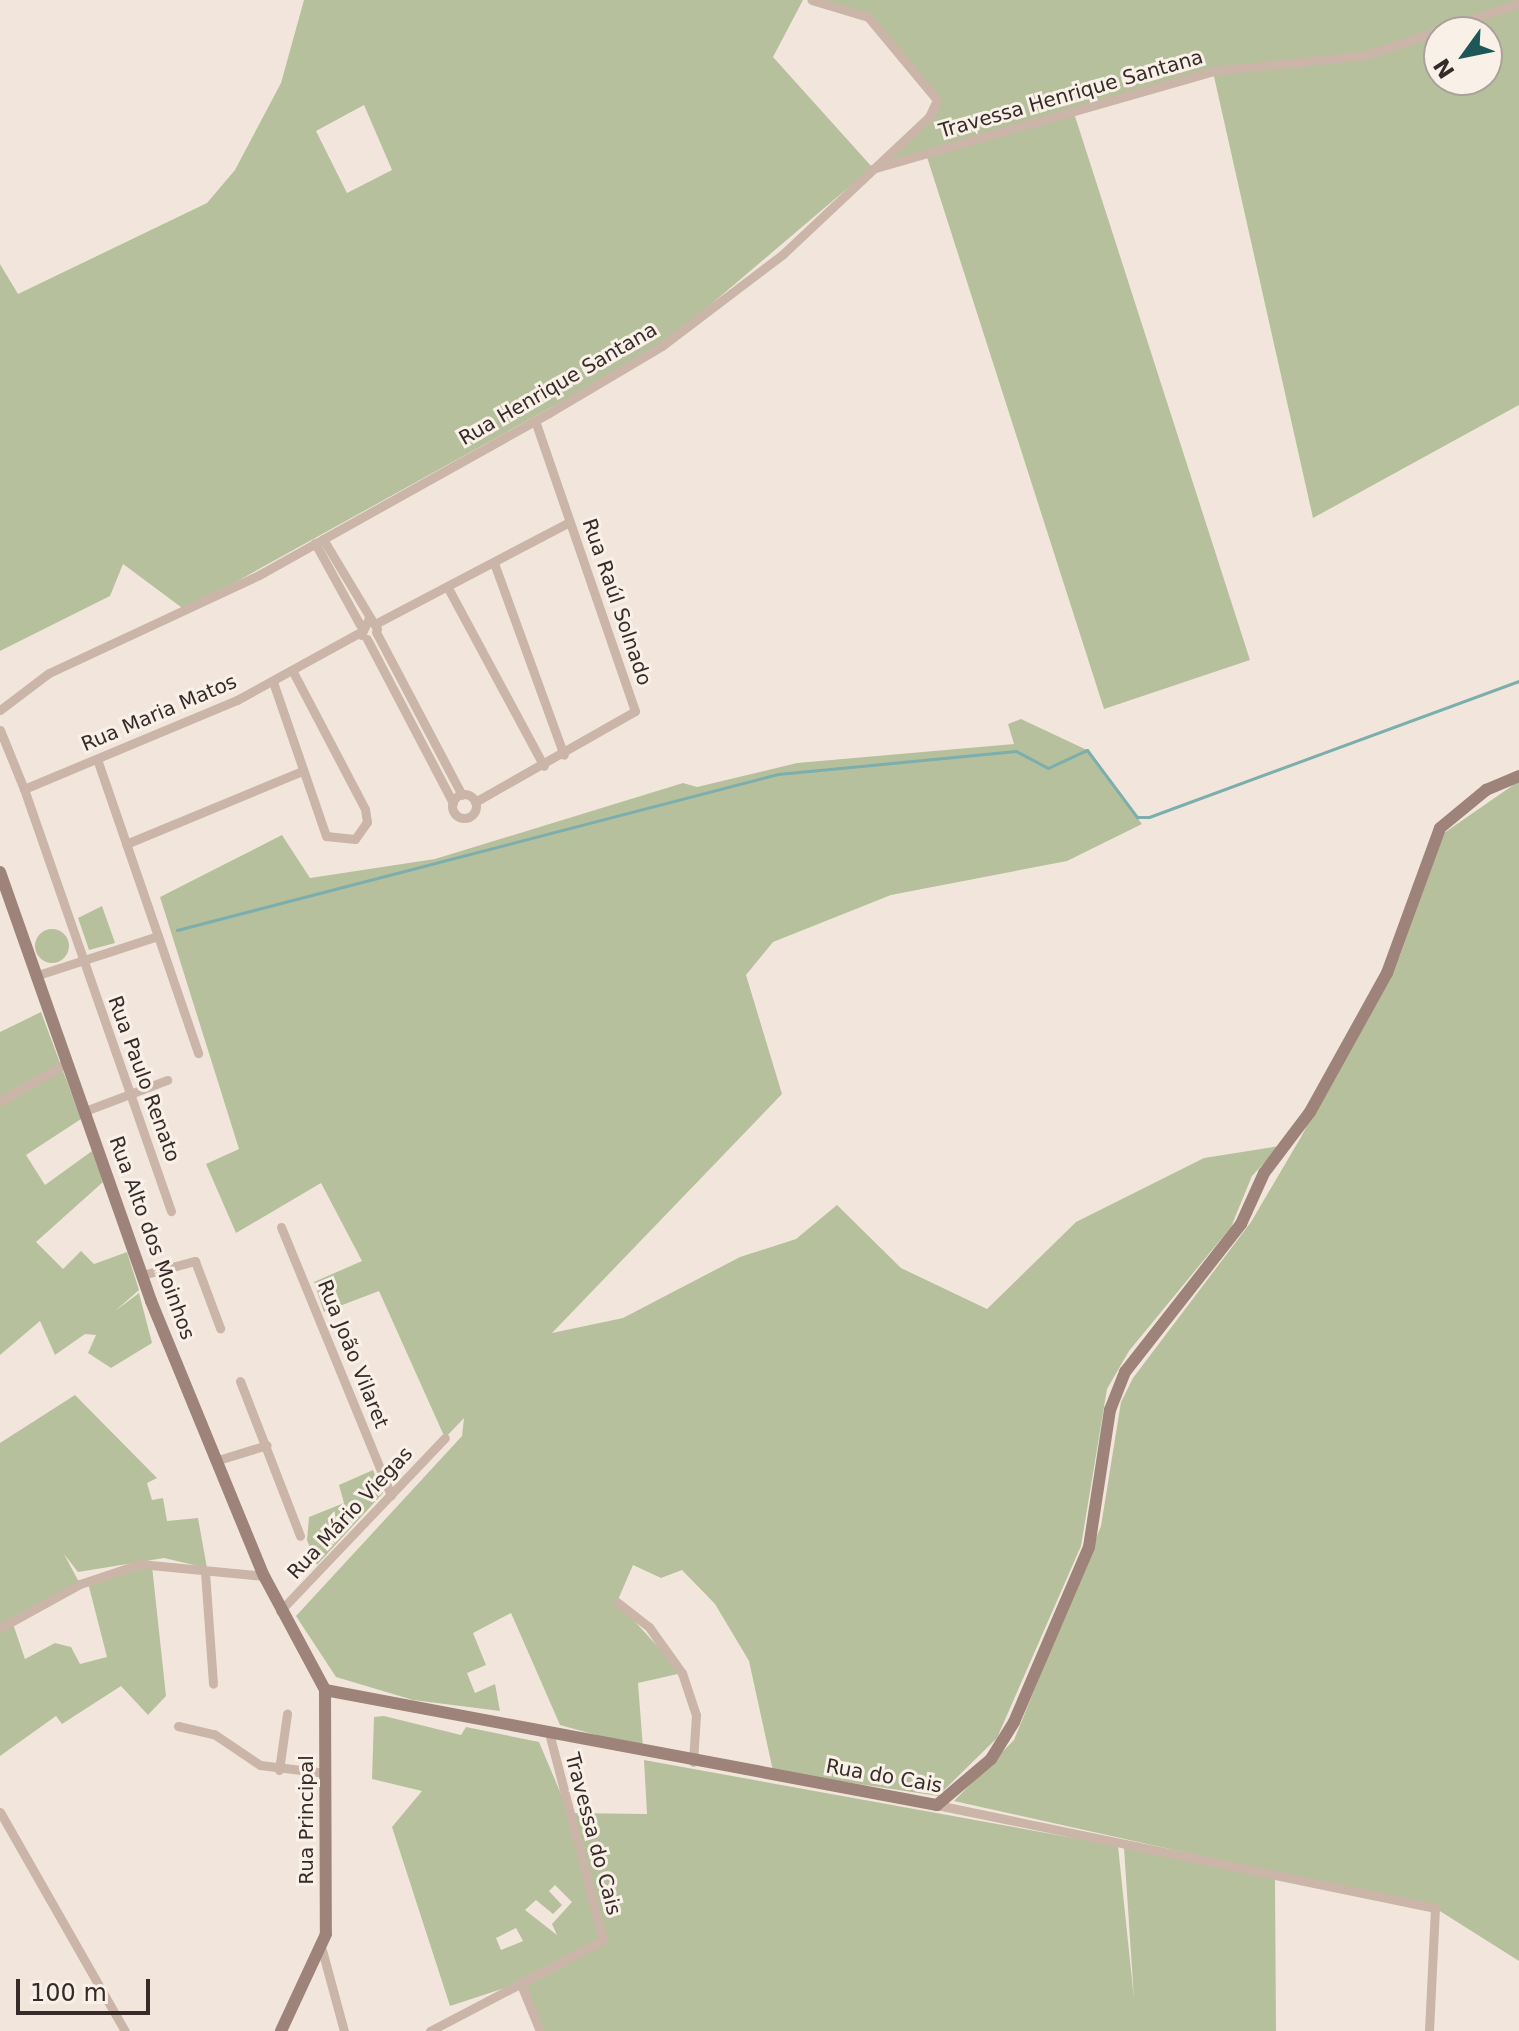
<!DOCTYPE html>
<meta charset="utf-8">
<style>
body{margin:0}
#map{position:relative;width:1519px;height:2031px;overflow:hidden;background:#f2e6dc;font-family:"DejaVu Sans",sans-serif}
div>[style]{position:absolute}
.green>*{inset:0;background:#b7c09c}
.round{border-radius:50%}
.stream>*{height:3px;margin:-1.5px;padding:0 1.5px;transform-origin:1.5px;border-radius:1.5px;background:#7baeac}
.street>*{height:9px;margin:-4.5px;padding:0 4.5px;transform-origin:4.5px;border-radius:4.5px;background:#cab5a8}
.street>.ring{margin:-4.5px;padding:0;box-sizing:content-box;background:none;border:9px solid #cab5a8;border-radius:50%}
.secondary>*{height:12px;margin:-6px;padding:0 6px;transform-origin:6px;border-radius:6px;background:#9d8379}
span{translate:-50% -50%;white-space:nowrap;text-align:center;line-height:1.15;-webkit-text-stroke:6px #f9f0e8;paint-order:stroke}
.street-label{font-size:20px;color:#362b28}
.north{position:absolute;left:1423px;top:16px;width:80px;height:80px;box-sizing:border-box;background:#f9f0e8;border:2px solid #aba19b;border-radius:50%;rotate:237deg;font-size:22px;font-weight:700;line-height:32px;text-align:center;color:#362b28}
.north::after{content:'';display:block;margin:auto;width:28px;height:36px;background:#1e5757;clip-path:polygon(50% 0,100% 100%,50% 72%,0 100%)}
.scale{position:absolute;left:16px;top:1979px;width:134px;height:36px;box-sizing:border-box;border:4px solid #362b28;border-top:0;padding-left:10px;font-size:24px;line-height:28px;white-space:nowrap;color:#362b28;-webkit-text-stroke:6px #f9f0e8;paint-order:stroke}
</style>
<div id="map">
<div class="green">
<i style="clip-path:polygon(evenodd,304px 0,803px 0,773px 57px,872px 167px,929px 117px,937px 100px,868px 17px,813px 0,1519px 0,1519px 405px,1313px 518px,1213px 72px,1073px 110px,1250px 660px,1104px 709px,926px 154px,869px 170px,662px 346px,185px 610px,123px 564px,110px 596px,0 651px,0 264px,18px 294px,207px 203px,235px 170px,281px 83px,304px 0,1439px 32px,1487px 32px,1487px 80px,1439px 80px,1439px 32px,304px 0,364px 105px,392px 170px,347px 193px,316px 131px,364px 105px)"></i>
<i style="clip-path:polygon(1021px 719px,1087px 750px,1142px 824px,1067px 861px,891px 895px,773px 942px,746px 975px,782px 1094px,552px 1333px,623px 1318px,740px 1257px,796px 1239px,837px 1205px,901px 1268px,987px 1309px,1076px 1222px,1204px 1158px,1280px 1146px,1252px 1176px,1231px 1227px,1129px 1351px,1107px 1389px,1081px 1546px,997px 1738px,938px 1796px,773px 1771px,749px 1661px,715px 1604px,682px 1570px,661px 1578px,633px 1565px,617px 1602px,682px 1673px,638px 1683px,643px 1748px,560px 1725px,511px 1613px,473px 1633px,486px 1665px,467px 1673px,475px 1693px,495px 1684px,500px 1711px,413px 1700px,336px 1677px,296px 1616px,462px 1436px,464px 1418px,445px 1438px,379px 1291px,324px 1312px,314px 1282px,362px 1261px,321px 1183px,236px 1233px,206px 1164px,239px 1149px,160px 897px,282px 835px,310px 878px,435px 859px,683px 783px,697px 787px,797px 763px,1014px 744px,1008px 724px)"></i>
<i style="clip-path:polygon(1519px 781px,1519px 1961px,1435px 1908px,954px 1801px,1014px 1740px,1101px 1526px,1121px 1402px,1133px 1378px,1251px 1222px,1301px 1137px,1400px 955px,1444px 833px)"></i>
<i style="clip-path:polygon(102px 906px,115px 943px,89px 950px,78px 918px)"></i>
<i class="round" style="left:35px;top:929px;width:34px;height:34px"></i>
<i style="clip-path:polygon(41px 1012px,81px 1119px,26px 1155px,45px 1185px,92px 1151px,103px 1182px,36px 1242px,63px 1269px,81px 1251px,94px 1264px,127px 1252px,139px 1290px,115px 1311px,139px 1293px,152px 1343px,111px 1368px,88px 1353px,96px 1335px,85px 1334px,55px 1355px,40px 1321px,0 1355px,0 1032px)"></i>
<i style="clip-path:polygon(75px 1395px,157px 1478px,147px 1483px,152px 1500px,163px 1498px,167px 1521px,198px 1518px,207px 1568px,164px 1558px,78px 1572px,64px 1554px,80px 1584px,12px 1621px,25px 1659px,55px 1643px,71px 1647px,80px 1664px,107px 1657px,88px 1583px,152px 1566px,166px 1696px,148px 1715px,121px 1686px,62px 1724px,56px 1716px,0 1756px,0 1443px)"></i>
<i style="clip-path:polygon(373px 1470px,383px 1493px,317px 1565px,307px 1540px,309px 1517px,344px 1503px,339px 1485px)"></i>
<i style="clip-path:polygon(evenodd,384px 1716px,461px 1735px,466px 1727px,539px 1742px,569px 1813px,647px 1814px,644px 1760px,1118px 1846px,1134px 1999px,1124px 1848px,1275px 1878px,1276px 2031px,540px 2031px,520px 1983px,450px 2006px,392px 1827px,422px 1791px,372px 1779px,374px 1717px,384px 1716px,555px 1885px,572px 1902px,552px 1924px,557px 1935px,525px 1910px,536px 1900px,553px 1914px,562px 1905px,549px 1891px,555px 1885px,384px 1716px,516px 1928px,523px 1941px,501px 1950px,496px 1938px,516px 1928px)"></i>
</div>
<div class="stream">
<i style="left:177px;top:930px;width:621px;rotate:-14.55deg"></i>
<i style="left:778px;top:774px;width:239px;rotate:-5.5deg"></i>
<i style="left:1016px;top:751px;width:36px;rotate:28deg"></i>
<i style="left:1048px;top:768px;width:43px;rotate:-24.8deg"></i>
<i style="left:1087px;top:750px;width:84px;rotate:53.3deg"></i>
<i style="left:1137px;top:817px;width:12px"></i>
<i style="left:1149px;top:817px;width:394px;rotate:-20.2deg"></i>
</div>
<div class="street">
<i style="left:872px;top:169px;width:355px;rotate:-16deg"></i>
<i style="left:1213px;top:71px;width:155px;rotate:-5.9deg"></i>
<i style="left:1367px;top:55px;width:161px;rotate:-18.9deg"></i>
<i style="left:323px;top:539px;width:105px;rotate:59deg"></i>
<i style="left:315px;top:543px;width:94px;rotate:61.2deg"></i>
<i style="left:494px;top:563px;width:204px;rotate:70deg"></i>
<i style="left:448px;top:588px;width:202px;rotate:61.7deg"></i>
<i style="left:375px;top:624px;width:219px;rotate:-27.7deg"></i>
<i style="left:376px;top:632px;width:184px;rotate:62.2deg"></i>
<i style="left:361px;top:635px;width:17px;rotate:-65deg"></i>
<i style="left:367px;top:639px;width:185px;rotate:62.3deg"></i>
<i style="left:273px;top:682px;width:163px;rotate:71deg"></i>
<i style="left:326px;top:836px;width:29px;rotate:6deg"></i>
<i style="left:355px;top:839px;width:21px;rotate:-55deg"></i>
<i style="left:367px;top:822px;width:13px;rotate:-99deg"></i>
<i style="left:365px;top:809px;width:155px;rotate:-117.7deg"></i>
<i style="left:0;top:710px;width:61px;rotate:-37.1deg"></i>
<i style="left:49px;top:673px;width:232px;rotate:-25deg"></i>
<i style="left:259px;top:575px;width:332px;rotate:-29.2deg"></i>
<i style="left:549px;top:413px;width:131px;rotate:-30.7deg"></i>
<i style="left:662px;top:346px;width:152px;rotate:-37.2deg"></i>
<i style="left:783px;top:254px;width:200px;rotate:-43.2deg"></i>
<i style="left:929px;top:117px;width:19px;rotate:-65deg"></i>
<i style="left:937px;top:100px;width:108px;rotate:-129.7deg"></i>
<i style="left:868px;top:17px;width:59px;rotate:-163.1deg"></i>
<i style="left:0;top:730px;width:64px;rotate:67.9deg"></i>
<i style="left:24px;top:789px;width:231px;rotate:-22.7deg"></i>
<i style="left:237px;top:700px;width:139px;rotate:-28.8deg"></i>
<i style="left:97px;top:759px;width:187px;rotate:71deg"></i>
<i style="left:24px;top:789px;width:447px;rotate:70.8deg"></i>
<i class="ring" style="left:452px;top:794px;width:15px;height:15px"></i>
<i style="left:475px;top:802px;width:184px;rotate:-29.6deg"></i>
<i style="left:635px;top:711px;width:307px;rotate:-109deg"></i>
<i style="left:126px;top:844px;width:191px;rotate:-22.5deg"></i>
<i style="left:38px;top:975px;width:126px;rotate:-18deg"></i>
<i style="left:158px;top:936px;width:124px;rotate:71.1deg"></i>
<i style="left:0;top:1101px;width:78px;rotate:-29.8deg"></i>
<i style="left:85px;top:1111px;width:88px;rotate:-20.7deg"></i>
<i style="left:281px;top:1227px;width:290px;rotate:67.7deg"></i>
<i style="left:142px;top:1275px;width:55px;rotate:-14.8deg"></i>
<i style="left:195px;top:1261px;width:72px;rotate:69.5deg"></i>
<i style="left:240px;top:1381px;width:166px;rotate:68.8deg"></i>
<i style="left:215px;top:1461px;width:54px;rotate:-17.1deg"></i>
<i style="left:205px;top:1572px;width:112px;rotate:85.9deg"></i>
<i style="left:617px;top:1602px;width:41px;rotate:38deg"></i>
<i style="left:649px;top:1627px;width:57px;rotate:54.3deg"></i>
<i style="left:682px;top:1673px;width:44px;rotate:71.6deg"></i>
<i style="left:696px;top:1715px;width:47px;rotate:93.7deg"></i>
<i style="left:280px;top:1611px;width:239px;rotate:-46.4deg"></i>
<i style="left:0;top:1628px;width:91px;rotate:-28.8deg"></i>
<i style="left:80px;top:1584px;width:63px;rotate:-18.4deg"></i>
<i style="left:140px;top:1564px;width:125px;rotate:5.5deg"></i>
<i style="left:178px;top:1726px;width:37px;rotate:13deg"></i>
<i style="left:214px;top:1734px;width:55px;rotate:34deg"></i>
<i style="left:260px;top:1765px;width:66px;rotate:6.9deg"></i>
<i style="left:279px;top:1770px;width:57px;rotate:-81.9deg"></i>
<i style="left:937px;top:1805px;width:509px;rotate:11.69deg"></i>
<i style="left:1435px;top:1908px;width:123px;rotate:92.8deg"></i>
<i style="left:0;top:1812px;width:252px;rotate:60.3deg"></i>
<i style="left:322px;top:1950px;width:84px;rotate:74.8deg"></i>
<i style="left:520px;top:1982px;width:53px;rotate:67.8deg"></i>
<i style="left:430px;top:2031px;width:195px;rotate:-27.7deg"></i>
<i style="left:603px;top:1940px;width:210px;rotate:-104.6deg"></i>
</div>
<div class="secondary">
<i style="left:0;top:872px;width:455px;rotate:70.6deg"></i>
<i style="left:151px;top:1301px;width:297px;rotate:67.7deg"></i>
<i style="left:264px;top:1576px;width:129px;rotate:61.8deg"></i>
<i style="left:325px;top:1690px;width:244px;rotate:89.8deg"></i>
<i style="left:326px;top:1934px;width:107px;rotate:114.9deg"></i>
<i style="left:325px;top:1690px;width:623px;rotate:10.64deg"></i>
<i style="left:937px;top:1805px;width:71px;rotate:-40.4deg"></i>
<i style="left:991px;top:1759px;width:44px;rotate:-58.1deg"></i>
<i style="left:1014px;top:1722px;width:190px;rotate:-66.8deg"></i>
<i style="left:1089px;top:1547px;width:139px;rotate:-81.3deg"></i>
<i style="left:1110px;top:1410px;width:41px;rotate:-68.5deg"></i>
<i style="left:1125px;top:1372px;width:188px;rotate:-51.9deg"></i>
<i style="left:1241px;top:1224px;width:56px;rotate:-65.7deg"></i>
<i style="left:1264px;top:1173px;width:76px;rotate:-53deg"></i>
<i style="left:1310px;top:1112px;width:159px;rotate:-61deg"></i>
<i style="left:1387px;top:973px;width:154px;rotate:-69.9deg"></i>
<i style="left:1440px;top:828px;width:60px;rotate:-39.6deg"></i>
<i style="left:1486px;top:790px;width:36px;rotate:-23deg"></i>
</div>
<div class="street-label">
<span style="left:1071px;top:94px;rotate:-16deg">Travessa Henrique Santana</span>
<span style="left:558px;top:384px;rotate:-30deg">Rua Henrique Santana</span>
<span style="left:617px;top:602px;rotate:71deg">Rua Raúl Solnado</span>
<span style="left:159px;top:713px;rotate:-23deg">Rua Maria Matos</span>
<span style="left:144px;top:1079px;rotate:70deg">Rua Paulo Renato</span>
<span style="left:152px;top:1238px;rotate:70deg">Rua Alto dos Moinhos</span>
<span style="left:353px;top:1354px;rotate:68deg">Rua João Vilaret</span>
<span style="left:350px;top:1513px;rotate:-47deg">Rua Mário Viegas</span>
<span style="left:884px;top:1776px;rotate:10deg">Rua do Cais</span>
<span style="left:306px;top:1820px;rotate:-90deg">Rua Principal</span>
<span style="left:593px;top:1834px;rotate:75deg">Travessa do Cais</span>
</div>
<div class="north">N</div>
<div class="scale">100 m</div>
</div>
